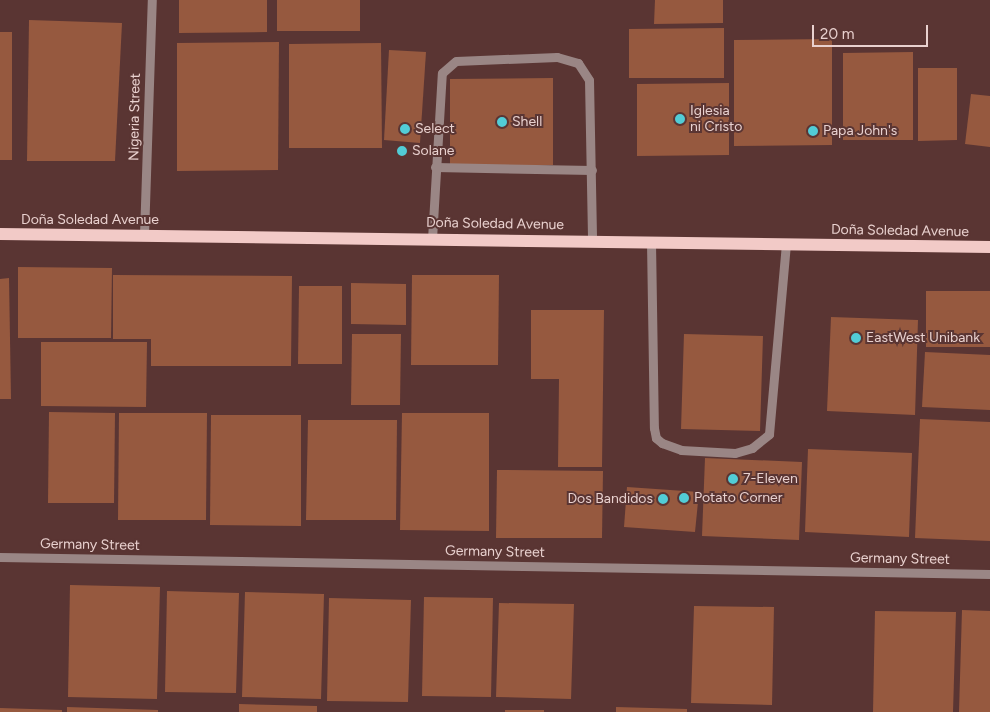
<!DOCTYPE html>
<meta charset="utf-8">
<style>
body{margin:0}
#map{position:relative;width:990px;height:712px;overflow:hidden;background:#5a3533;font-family:Figtree,sans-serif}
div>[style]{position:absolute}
.building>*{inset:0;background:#96593f}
.minor>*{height:9px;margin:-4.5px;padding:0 4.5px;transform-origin:4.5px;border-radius:4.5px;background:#9a8685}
.major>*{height:12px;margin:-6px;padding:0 6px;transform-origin:6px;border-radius:6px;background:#f2cac7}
.dots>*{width:14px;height:14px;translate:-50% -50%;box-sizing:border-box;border:2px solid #5a3533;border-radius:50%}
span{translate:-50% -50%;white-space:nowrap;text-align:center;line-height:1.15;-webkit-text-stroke:4px #5a3533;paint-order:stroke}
.poi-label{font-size:14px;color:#e9d1cf}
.left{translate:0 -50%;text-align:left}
.right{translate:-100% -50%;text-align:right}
.street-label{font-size:14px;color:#e9d1cf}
.scale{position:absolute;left:812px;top:25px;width:116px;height:22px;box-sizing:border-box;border:2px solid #e9d1cf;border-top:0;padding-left:6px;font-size:15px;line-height:18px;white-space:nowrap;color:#e9d1cf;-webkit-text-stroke:4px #5a3533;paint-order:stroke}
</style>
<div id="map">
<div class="building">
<i style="clip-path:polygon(179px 0,267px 0,267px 32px,179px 33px)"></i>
<i style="clip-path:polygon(277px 0,360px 0,360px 31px,277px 31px)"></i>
<i style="clip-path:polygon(655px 0,723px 0,723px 23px,654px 24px)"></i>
<i style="clip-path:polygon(29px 20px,122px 23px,115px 161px,27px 161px)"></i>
<i style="clip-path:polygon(724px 28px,724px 78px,629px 78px,629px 29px)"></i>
<i style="clip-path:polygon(0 32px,12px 32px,12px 160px,0 160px)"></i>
<i style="clip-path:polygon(832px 39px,832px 145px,734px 146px,734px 40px)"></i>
<i style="clip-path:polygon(279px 42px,278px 170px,177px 171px,177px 43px)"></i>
<i style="clip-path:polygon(381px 43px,382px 148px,289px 148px,289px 44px)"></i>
<i style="clip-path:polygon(389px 50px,426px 52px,420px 143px,384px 140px)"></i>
<i style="clip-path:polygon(913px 52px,913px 140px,843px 140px,843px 53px)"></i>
<i style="clip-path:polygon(918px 68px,957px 68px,957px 140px,918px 141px)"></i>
<i style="clip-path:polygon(553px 78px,553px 165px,450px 166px,450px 79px)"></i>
<i style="clip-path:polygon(729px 83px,729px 155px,637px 156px,637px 84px)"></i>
<i style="clip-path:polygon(971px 94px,990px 96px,990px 147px,965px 144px)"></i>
<i style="clip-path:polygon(18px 267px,112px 268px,111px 338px,18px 338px)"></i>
<i style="clip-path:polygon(113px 275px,292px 276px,291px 366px,151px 366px,151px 339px,113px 339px)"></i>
<i style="clip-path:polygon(412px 275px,499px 275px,498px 365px,411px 365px)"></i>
<i style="clip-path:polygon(9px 278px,11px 399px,0 399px,0 279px)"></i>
<i style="clip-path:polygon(351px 283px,406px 284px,406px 325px,351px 324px)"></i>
<i style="clip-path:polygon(299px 286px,342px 286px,342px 364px,298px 364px)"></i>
<i style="clip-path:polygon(926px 291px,990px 291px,990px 347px,926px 347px)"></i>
<i style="clip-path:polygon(531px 310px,604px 310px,602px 467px,558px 467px,559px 379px,531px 379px)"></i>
<i style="clip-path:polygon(831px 317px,918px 320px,915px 415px,827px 411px)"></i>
<i style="clip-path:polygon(352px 334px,401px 334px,400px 405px,351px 405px)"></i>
<i style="clip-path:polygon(684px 334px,763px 336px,760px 431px,681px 429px)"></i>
<i style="clip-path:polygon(41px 342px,147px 342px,146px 407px,41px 406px)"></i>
<i style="clip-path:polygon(925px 352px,990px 355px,990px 410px,922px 407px)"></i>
<i style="clip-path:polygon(49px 412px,115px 413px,114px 503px,48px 503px)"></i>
<i style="clip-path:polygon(119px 413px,207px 413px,206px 520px,118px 520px)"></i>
<i style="clip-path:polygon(402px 413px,489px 413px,489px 531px,400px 530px)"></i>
<i style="clip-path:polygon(211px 415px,301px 415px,301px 526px,210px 525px)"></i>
<i style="clip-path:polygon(920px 419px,990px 422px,990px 541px,915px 538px)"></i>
<i style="clip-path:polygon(308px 420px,397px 420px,396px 520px,306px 520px)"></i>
<i style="clip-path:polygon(808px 449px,912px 453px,909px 537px,805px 532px)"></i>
<i style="clip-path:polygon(705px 458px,802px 462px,799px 540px,702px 536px)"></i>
<i style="clip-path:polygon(497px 470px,603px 471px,602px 538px,496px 538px)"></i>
<i style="clip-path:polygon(627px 487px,699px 492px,695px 532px,624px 527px)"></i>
<i style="clip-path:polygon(70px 585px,160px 587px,157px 699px,68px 697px)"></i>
<i style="clip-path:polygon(167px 591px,239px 593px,236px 693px,165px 692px)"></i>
<i style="clip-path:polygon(245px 592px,324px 594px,321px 699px,242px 697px)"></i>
<i style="clip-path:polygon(424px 597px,493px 598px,491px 697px,422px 696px)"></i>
<i style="clip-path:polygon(329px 598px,411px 600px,408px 702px,327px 701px)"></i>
<i style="clip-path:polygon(499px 603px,574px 604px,571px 699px,496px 697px)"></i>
<i style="clip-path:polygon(694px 606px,774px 607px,772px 705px,691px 703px)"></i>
<i style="clip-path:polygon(962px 610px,990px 611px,990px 712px,959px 712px)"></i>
<i style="clip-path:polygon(875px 611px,956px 612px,953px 712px,873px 712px)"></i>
<i style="clip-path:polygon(239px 704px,317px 706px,317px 712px,239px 712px)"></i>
<i style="clip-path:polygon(67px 707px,158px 710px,158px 712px,67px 712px)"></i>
<i style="clip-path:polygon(616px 707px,687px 709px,687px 712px,616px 712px)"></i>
<i style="clip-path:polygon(0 708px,62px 710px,62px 712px,0 712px)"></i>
<i style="clip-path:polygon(505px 710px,544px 710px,544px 712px,505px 712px)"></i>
</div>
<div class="minor">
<i style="left:435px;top:167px;width:157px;rotate:1.1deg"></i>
<i style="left:144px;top:235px;width:235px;rotate:-88.1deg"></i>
<i style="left:432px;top:239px;width:166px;rotate:-86.6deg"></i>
<i style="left:442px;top:73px;width:18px;rotate:-41deg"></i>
<i style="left:456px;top:61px;width:101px;rotate:-2.3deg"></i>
<i style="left:557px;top:57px;width:22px;rotate:16deg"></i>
<i style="left:578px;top:63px;width:20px;rotate:57deg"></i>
<i style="left:589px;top:80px;width:161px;rotate:88.9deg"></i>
<i style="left:651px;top:242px;width:186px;rotate:89.1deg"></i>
<i style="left:654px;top:428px;width:10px;rotate:79deg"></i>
<i style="left:656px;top:438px;width:8px;rotate:40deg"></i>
<i style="left:662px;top:443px;width:20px;rotate:20deg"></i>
<i style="left:681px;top:450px;width:54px;rotate:3.2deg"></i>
<i style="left:735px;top:453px;width:18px;rotate:-16deg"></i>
<i style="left:752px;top:448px;width:22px;rotate:-39deg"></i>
<i style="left:769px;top:434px;width:190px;rotate:-84.9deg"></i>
<i style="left:0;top:557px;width:990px;rotate:0.98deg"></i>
</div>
<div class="major">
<i style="left:0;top:234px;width:990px;rotate:0.75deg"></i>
</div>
<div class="dots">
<i style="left:680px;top:119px;background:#52ccd6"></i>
<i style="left:502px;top:122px;background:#52ccd6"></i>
<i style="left:405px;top:129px;background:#52ccd6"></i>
<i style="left:813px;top:131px;background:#52ccd6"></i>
<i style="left:402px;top:151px;background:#52ccd6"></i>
<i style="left:856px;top:338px;background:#52ccd6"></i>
<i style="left:733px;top:479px;background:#52ccd6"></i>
<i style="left:684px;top:498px;background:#52ccd6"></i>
<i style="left:663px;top:499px;background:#52ccd6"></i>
</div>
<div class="poi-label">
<span class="left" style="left:690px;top:119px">Iglesia<br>ni Cristo</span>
<span class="left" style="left:512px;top:122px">Shell</span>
<span class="left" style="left:415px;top:129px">Select</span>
<span class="left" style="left:823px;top:131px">Papa John's</span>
<span class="left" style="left:412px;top:151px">Solane</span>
<span class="left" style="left:866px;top:338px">EastWest Unibank</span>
<span class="left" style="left:743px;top:479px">7-Eleven</span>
<span class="left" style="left:694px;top:498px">Potato Corner</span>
<span class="right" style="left:653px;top:499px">Dos Bandidos</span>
</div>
<div class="street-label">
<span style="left:135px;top:117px;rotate:-89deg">Nigeria Street</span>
<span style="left:90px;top:220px">Doña Soledad Avenue</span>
<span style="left:495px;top:224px;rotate:1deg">Doña Soledad Avenue</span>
<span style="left:900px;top:231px;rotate:1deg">Doña Soledad Avenue</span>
<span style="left:90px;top:545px;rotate:1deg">Germany Street</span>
<span style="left:495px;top:552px;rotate:1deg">Germany Street</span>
<span style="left:900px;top:559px;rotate:1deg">Germany Street</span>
</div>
<div class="scale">20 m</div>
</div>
